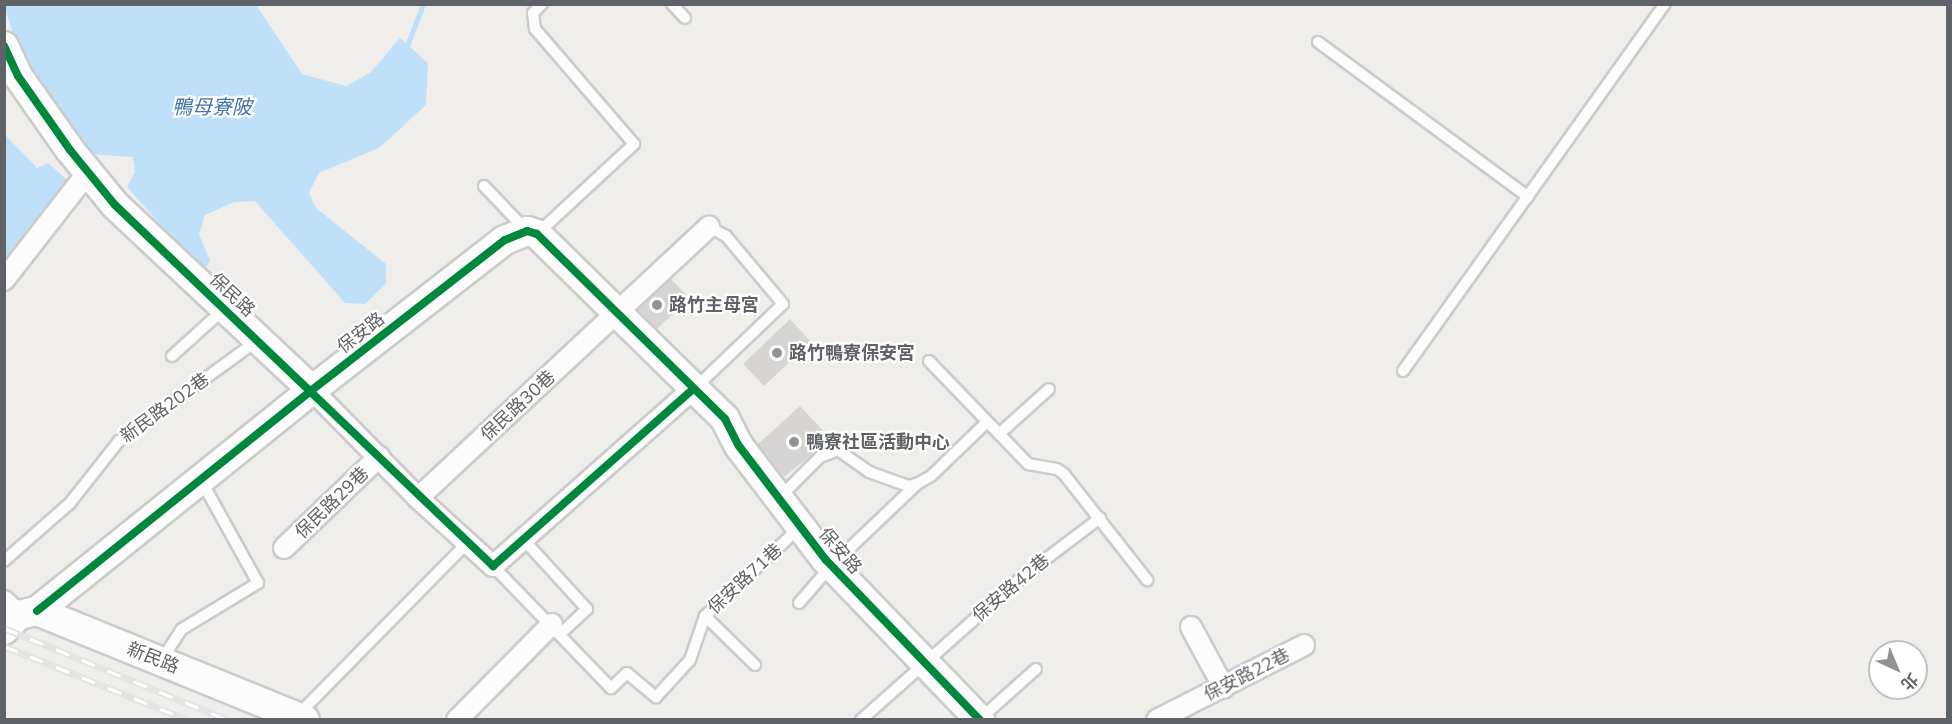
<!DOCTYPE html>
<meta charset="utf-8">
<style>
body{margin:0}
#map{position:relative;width:1952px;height:724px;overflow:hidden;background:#efeeea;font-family:"Nunito Sans","Noto Sans TC",sans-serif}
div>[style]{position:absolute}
.water>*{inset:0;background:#bfe0f9}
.stream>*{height:5px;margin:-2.5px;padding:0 2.5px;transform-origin:2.5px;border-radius:2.5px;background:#bfe0f9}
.building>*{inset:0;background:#d6d5d3}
.roads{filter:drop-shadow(2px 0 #cbcccc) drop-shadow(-2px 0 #cbcccc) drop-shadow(0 2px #cbcccc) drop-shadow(0 -2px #cbcccc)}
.lane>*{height:10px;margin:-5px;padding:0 5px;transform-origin:5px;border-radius:5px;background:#fdfcfc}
.street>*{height:20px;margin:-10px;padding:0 10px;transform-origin:10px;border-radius:10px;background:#fdfcfc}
.secondary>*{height:28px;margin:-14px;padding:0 14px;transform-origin:14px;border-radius:14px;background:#fdfcfc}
.rail>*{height:7px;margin-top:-3.5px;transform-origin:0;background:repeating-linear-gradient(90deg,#fff 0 14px,#e4e4e4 0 28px);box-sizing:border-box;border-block:2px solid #e4e4e4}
.cycleway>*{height:8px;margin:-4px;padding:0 4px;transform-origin:4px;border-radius:4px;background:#00873e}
.dots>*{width:16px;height:16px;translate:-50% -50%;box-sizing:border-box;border:3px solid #fff;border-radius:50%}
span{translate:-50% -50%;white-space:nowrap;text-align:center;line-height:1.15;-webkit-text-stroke:4.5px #fff;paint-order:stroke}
.street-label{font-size:18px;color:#5f6368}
.poi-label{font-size:18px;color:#5f6368;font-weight:700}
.left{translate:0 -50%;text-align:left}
.water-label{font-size:20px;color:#4174aa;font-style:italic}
.frame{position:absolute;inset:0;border:6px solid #5f6368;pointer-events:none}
.north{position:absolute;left:1868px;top:640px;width:60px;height:60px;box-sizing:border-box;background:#fff;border:2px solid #bfc1c3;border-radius:50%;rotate:136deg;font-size:16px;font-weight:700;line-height:24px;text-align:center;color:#5f6368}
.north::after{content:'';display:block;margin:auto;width:21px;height:27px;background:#919496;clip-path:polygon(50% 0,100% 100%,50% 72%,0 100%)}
</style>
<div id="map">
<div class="water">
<i style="clip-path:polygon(4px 5px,256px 5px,302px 74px,346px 86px,370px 73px,400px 38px,428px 63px,426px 105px,379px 148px,319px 173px,309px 193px,316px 208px,386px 264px,386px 283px,365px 304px,345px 303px,255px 201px,234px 202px,205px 215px,199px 234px,210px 261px,203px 272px,127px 187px,135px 172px,133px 157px,88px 154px,23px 65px)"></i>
<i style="clip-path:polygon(4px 134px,37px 168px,48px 163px,71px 183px,4px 269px)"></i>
</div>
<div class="stream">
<i style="left:405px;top:51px;width:50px;rotate:-69deg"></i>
</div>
<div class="building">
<i style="clip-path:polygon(671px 279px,689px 298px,657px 329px,638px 310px)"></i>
<i style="clip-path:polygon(790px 319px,811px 342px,764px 386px,743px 364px)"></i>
<i style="clip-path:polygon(800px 406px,831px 439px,784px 477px,758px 444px)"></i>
</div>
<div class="roads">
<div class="lane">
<i style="left:672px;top:4px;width:19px;rotate:47deg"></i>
<i style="left:1318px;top:42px;width:261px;rotate:36.4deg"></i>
<i style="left:484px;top:186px;width:59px;rotate:46.4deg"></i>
<i style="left:538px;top:233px;width:131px;rotate:-42.8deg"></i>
<i style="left:634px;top:144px;width:152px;rotate:-130.7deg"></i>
<i style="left:535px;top:29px;width:16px;rotate:-97deg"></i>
<i style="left:533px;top:13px;width:13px;rotate:-45deg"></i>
<i style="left:172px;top:356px;width:70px;rotate:-42.1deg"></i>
<i style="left:929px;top:361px;width:143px;rotate:46.1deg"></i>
<i style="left:1028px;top:464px;width:29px;rotate:10deg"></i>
<i style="left:1057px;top:469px;width:9px;rotate:36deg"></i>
<i style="left:1064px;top:474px;width:135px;rotate:51.9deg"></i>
<i style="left:1403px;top:371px;width:451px;rotate:-54.5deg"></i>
<i style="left:696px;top:387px;width:120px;rotate:-43.7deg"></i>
<i style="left:783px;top:304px;width:89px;rotate:-130deg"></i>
<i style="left:726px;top:236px;width:19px;rotate:-152deg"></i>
<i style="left:999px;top:434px;width:67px;rotate:-42deg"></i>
<i style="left:779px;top:498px;width:58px;rotate:-45deg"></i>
<i style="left:820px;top:457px;width:19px;rotate:-21deg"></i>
<i style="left:838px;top:450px;width:38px;rotate:35deg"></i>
<i style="left:869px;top:472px;width:41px;rotate:19.7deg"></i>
<i style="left:908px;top:486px;width:9px;rotate:-13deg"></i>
<i style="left:917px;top:484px;width:16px;rotate:-30deg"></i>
<i style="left:931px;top:476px;width:78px;rotate:-44deg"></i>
<i style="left:523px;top:539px;width:95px;rotate:47.6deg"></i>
<i style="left:587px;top:609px;width:35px;rotate:137deg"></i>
<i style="left:4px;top:561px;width:88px;rotate:-41.3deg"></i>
<i style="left:70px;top:503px;width:79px;rotate:-51.7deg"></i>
<i style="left:119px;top:441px;width:172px;rotate:-36deg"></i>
<i style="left:493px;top:566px;width:170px;rotate:46deg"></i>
<i style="left:611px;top:688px;width:22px;rotate:-43deg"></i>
<i style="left:627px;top:673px;width:38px;rotate:40deg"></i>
<i style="left:656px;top:697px;width:50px;rotate:-47.4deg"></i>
<i style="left:690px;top:660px;width:46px;rotate:-71.2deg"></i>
<i style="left:705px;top:616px;width:129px;rotate:-43.1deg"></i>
<i style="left:799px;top:603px;width:49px;rotate:-49.1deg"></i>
<i style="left:831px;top:566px;width:119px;rotate:-43.6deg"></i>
<i style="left:705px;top:616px;width:70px;rotate:44.4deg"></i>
<i style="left:161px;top:661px;width:38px;rotate:-57deg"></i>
<i style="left:182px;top:629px;width:89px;rotate:-31.2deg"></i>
<i style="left:258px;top:583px;width:118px;rotate:-119deg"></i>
<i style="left:297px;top:716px;width:243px;rotate:-45.5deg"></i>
<i style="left:980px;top:719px;width:75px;rotate:-41.8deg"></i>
<i style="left:861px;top:720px;width:215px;rotate:-41.6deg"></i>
<i style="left:1022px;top:577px;width:98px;rotate:-37.1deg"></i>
</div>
<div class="street">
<i style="left:4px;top:280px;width:137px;rotate:-52.1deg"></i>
<i style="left:312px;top:390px;width:151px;rotate:45.5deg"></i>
<i style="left:418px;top:498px;width:101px;rotate:42.2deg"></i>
<i style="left:493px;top:566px;width:267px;rotate:-41.5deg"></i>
<i style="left:418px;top:498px;width:398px;rotate:-43deg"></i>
<i style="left:284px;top:548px;width:132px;rotate:-43.8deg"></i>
<i style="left:4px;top:601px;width:21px;rotate:43deg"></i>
<i style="left:1191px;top:627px;width:69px;rotate:61.6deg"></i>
<i style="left:457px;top:720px;width:135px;rotate:-45.3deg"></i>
<i style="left:1157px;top:720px;width:165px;rotate:-27deg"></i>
</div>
<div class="secondary">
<i style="left:4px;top:46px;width:33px;rotate:65deg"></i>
<i style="left:18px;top:76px;width:90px;rotate:54.9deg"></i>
<i style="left:70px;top:150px;width:71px;rotate:50.7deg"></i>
<i style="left:115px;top:205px;width:270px;rotate:43.2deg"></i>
<i style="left:37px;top:611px;width:353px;rotate:-38.8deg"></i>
<i style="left:312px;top:390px;width:244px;rotate:-37.9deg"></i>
<i style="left:505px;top:240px;width:24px;rotate:-22deg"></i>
<i style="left:527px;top:231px;width:10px;rotate:17deg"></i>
<i style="left:537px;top:234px;width:264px;rotate:44.5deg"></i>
<i style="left:725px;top:419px;width:30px;rotate:63deg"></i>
<i style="left:739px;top:446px;width:143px;rotate:52.7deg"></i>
<i style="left:826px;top:560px;width:222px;rotate:46.1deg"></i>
<i style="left:4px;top:630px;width:21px;rotate:-45deg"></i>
<i style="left:19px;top:615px;width:18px;rotate:-13deg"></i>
<i style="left:37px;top:611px;width:289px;rotate:22.1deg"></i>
</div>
</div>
<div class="rail">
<i style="left:4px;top:628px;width:242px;rotate:22.3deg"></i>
<i style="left:4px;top:646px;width:198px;rotate:21.9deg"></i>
</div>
<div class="cycleway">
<i style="left:4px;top:46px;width:33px;rotate:65deg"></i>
<i style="left:18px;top:76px;width:90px;rotate:54.9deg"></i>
<i style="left:70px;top:150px;width:71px;rotate:50.7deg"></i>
<i style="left:115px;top:205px;width:523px;rotate:43.68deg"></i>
<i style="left:493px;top:566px;width:267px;rotate:-41.5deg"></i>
<i style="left:37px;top:611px;width:353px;rotate:-38.8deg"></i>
<i style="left:312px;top:390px;width:244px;rotate:-37.9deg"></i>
<i style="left:505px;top:240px;width:24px;rotate:-22deg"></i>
<i style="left:527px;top:231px;width:10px;rotate:17deg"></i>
<i style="left:537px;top:234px;width:264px;rotate:44.5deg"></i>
<i style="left:725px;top:419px;width:30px;rotate:63deg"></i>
<i style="left:739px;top:446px;width:143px;rotate:52.7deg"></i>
<i style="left:826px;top:560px;width:222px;rotate:46.1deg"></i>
</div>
<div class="dots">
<i style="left:657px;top:305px;background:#919496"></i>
<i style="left:777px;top:353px;background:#919496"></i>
<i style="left:794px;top:442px;background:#919496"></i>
</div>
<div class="street-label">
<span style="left:232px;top:295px;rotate:43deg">保民路</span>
<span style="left:361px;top:333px;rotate:-38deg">保安路</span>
<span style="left:518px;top:406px;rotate:-43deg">保民路30巷</span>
<span style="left:165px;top:408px;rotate:-36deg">新民路202巷</span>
<span style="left:332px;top:503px;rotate:-44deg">保民路29巷</span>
<span style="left:840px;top:551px;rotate:49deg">保安路</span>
<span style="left:745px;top:579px;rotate:-43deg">保安路71巷</span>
<span style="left:1011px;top:588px;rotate:-40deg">保安路42巷</span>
<span style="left:153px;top:658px;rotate:22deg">新民路</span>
<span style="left:1247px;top:675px;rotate:-27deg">保安路22巷</span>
</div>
<div class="poi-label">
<span class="left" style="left:669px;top:305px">路竹主母宮</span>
<span class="left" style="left:789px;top:353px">路竹鴨寮保安宮</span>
<span class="left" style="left:806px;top:442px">鴨寮社區活動中心</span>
</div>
<div class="water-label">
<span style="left:212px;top:107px">鴨母寮陂</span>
</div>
<div class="frame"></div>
<div class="north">北</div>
</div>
